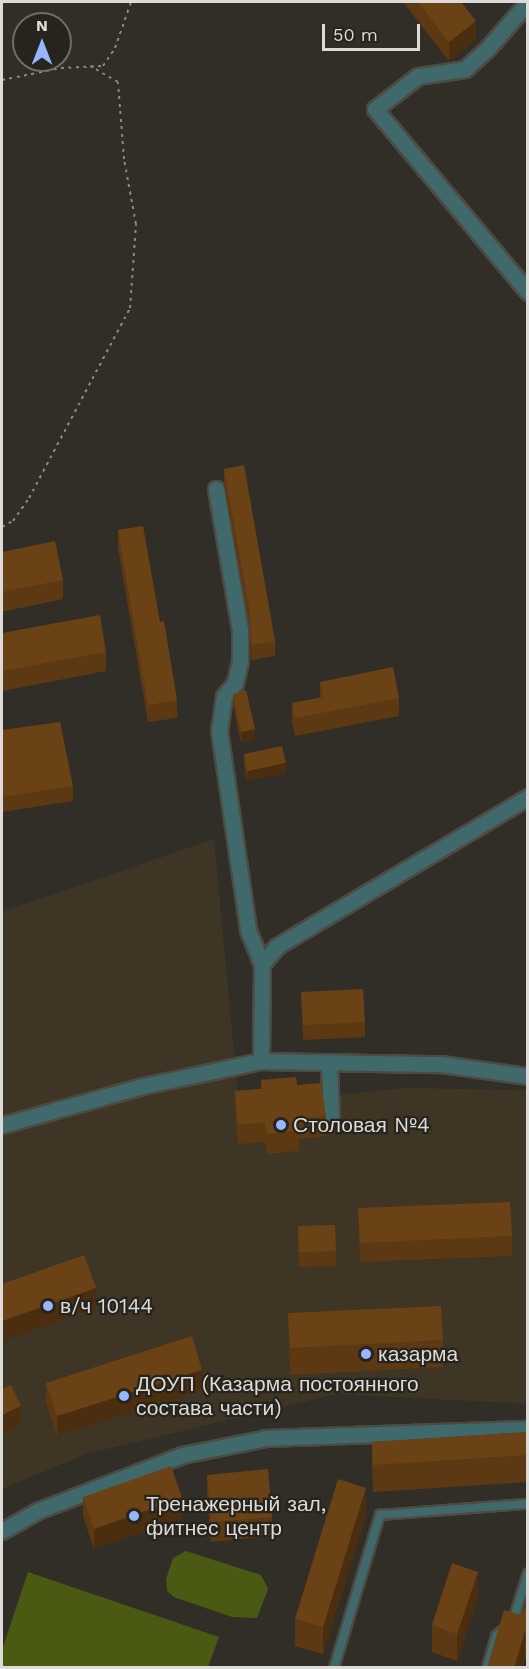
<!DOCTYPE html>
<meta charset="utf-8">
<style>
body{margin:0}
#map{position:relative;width:529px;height:1669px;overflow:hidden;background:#312e27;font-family:"Work Sans",sans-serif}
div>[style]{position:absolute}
.commercial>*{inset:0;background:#3e3524}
.green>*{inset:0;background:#4a5a13}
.path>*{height:2px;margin-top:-1px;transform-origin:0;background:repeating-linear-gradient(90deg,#8b8983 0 3px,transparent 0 7.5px)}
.roads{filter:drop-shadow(2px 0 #4d4a43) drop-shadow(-2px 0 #4d4a43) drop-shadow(0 2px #4d4a43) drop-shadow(0 -2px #4d4a43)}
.service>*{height:8px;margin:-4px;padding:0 4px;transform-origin:4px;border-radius:4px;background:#40696c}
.minor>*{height:15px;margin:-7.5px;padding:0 7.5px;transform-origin:7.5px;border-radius:7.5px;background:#40696c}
.wall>*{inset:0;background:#5c3912}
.shaded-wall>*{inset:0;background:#4b2e0f}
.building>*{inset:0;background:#6b4215}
.dots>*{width:16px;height:16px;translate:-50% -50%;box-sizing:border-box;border:3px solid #27241e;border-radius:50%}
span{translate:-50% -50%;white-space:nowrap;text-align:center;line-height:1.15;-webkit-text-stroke:4.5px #27241e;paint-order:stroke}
.poi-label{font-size:21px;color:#dddbd7}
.left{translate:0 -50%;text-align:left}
.frame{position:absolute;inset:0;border:3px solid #dddbd7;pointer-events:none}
.north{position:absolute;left:12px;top:12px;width:60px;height:60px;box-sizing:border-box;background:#27241e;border:2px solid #706d68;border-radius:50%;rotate:0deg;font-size:16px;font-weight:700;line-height:24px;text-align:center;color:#dddbd7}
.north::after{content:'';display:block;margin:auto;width:21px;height:27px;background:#97b6fd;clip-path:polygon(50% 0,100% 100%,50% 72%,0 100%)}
.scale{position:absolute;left:322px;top:24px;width:98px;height:27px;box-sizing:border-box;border:3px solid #dddbd7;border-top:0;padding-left:8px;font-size:18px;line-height:21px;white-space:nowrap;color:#dddbd7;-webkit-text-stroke:4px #27241e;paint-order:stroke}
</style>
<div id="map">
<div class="commercial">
<i style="clip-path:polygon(214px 839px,239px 1105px,404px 1088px,527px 1090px,527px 1404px,337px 1394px,86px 1454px,2px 1489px,2px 912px)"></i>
</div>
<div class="green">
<i style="clip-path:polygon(186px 1551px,261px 1575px,268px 1589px,257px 1618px,232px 1617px,174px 1597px,167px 1591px,166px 1579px,173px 1558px)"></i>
<i style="clip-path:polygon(28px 1572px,219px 1637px,208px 1667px,2px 1667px,2px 1650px)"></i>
</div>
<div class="path">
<i style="left:2px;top:80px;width:60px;rotate:-11.5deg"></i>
<i style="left:61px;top:68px;width:42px;rotate:-2.7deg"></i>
<i style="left:103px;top:66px;width:22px;rotate:-56deg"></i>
<i style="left:115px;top:48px;width:49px;rotate:-70.8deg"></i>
<i style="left:2px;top:527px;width:13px;rotate:-29deg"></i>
<i style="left:13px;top:521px;width:28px;rotate:-55deg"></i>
<i style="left:29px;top:498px;width:215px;rotate:-62deg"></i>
<i style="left:130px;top:308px;width:84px;rotate:-85.9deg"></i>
<i style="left:136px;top:224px;width:66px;rotate:-100.5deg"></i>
<i style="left:124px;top:159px;width:77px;rotate:-94.5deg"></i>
<i style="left:118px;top:82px;width:32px;rotate:-150deg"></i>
</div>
<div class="roads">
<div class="service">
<i style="left:513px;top:1621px;width:50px;rotate:-72.6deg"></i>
<i style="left:334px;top:1668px;width:160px;rotate:-73.3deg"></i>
<i style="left:380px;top:1515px;width:148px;rotate:-4.3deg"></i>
<i style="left:487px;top:1668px;width:33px;rotate:-74deg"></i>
<i style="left:496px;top:1636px;width:11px;rotate:-41deg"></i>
</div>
<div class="minor">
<i style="left:528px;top:2px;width:62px;rotate:131.1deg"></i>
<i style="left:487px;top:49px;width:30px;rotate:138deg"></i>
<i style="left:465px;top:69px;width:48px;rotate:171.5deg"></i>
<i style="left:418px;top:76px;width:54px;rotate:142.5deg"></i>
<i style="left:375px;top:109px;width:239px;rotate:50.1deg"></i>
<i style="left:216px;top:489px;width:143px;rotate:80.3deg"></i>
<i style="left:240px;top:630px;width:31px;rotate:90deg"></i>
<i style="left:240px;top:661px;width:23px;rotate:103deg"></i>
<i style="left:235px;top:683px;width:17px;rotate:130deg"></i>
<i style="left:224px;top:696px;width:34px;rotate:98deg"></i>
<i style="left:219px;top:730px;width:202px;rotate:81.7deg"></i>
<i style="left:248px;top:930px;width:37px;rotate:68deg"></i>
<i style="left:262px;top:964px;width:97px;rotate:90.6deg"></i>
<i style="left:262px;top:964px;width:23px;rotate:-50deg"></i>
<i style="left:277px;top:946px;width:292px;rotate:-30.7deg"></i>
<i style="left:329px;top:1062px;width:55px;rotate:87.9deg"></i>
<i style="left:2px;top:1125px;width:146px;rotate:-15.5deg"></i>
<i style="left:143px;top:1086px;width:121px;rotate:-12deg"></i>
<i style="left:261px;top:1061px;width:180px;rotate:1deg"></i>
<i style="left:441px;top:1064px;width:88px;rotate:7.9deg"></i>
<i style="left:2px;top:1531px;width:40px;rotate:-29.7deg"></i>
<i style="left:37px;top:1511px;width:155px;rotate:-21.1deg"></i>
<i style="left:182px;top:1455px;width:86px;rotate:-11.4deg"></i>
<i style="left:266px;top:1438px;width:262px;rotate:-2deg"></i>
</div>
</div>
<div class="wall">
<i style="clip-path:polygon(403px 2px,461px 2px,476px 40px,449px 61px)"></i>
<i style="clip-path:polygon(224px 469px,275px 641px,275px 656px,251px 660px,250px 628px,224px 484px)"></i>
<i style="clip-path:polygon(118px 530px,160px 622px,177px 700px,177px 718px,148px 722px,118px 548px)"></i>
<i style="clip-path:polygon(2px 552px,63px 580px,63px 599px,2px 612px)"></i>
<i style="clip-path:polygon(2px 633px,106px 652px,106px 671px,2px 691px)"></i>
<i style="clip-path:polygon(320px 682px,399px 698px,399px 716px,295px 736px,292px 721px,292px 703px,320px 698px)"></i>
<i style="clip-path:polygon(233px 694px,255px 740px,241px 743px,233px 705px)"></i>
<i style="clip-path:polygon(2px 730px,73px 786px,73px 801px,2px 812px)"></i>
<i style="clip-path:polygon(244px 754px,286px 773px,247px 781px,244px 764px)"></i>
<i style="clip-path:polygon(301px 992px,365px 1022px,365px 1037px,303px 1040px)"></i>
<i style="clip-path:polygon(261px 1080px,297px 1085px,326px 1116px,326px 1136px,299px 1139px,299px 1151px,267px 1154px,265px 1142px,238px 1144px,235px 1111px,235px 1091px,261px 1089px)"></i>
<i style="clip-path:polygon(358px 1208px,512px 1236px,512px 1256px,360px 1262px)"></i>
<i style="clip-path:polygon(335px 1225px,336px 1266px,299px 1267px,298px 1226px)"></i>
<i style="clip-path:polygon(288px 1313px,443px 1340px,443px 1367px,290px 1375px)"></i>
<i style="clip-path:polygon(46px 1383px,202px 1389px,57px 1436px,46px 1403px)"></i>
<i style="clip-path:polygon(528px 1432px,528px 1482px,373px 1492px,372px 1469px,372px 1442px)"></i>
<i style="clip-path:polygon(207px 1475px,272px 1517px,272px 1536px,211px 1542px,207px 1494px)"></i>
<i style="clip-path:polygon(83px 1497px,182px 1518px,94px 1549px,83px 1516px)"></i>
<i style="clip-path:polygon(366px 1515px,323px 1654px,295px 1646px,295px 1619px)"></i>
<i style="clip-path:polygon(528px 1598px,528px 1659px,525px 1658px,522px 1668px,487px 1668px,522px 1615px)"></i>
<i style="clip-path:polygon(478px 1599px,457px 1661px,432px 1652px,432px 1625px)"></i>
</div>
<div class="shaded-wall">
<i style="clip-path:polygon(476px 21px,476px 40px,449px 61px,449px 42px)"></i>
<i style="clip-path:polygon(255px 729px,255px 740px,241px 743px,241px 732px)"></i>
<i style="clip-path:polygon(286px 763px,286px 773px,247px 781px,247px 771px)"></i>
<i style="clip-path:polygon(96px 1288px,96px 1308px,2px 1341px,2px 1321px)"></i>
<i style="clip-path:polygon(202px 1370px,202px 1389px,57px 1436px,57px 1416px)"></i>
<i style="clip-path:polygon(21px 1406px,21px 1425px,2px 1435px,2px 1415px)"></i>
<i style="clip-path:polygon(366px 1488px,366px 1515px,323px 1654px,323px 1627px)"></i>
<i style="clip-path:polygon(182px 1498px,182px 1518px,94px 1549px,94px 1529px)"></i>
<i style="clip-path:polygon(478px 1572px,478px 1599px,457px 1661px,457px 1634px)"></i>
<i style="clip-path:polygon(525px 1631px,525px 1658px,522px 1668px,514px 1668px)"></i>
</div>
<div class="building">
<i style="clip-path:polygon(418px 2px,461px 2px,476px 21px,449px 42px)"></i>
<i style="clip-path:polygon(244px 465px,275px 641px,251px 645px,250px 613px,224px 469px)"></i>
<i style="clip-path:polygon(143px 526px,160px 622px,164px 621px,177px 700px,148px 705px,118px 530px)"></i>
<i style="clip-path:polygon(55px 541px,63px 580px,2px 592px,2px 552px)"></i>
<i style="clip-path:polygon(100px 615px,106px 652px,2px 671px,2px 633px)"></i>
<i style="clip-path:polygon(393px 667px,399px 698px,295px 718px,292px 703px,323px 697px,320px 682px)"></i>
<i style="clip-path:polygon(246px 690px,255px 729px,241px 732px,233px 694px)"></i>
<i style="clip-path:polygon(60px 722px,73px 786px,2px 797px,2px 730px)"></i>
<i style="clip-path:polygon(282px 746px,286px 763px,247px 771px,244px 754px)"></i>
<i style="clip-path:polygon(363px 989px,365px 1022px,303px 1025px,301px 992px)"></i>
<i style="clip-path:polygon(296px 1077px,297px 1085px,321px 1083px,326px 1116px,298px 1119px,299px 1131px,267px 1134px,265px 1122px,238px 1125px,235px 1091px,262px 1089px,261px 1080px)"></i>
<i style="clip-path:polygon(510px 1202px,512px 1236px,360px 1243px,358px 1208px)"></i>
<i style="clip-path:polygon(335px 1225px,336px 1251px,299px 1252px,298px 1226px)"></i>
<i style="clip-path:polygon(84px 1255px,96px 1288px,2px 1321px,2px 1284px)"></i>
<i style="clip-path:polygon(441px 1306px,443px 1340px,290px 1348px,288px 1313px)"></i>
<i style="clip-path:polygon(192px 1336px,202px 1370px,57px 1416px,46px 1383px)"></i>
<i style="clip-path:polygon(11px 1385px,21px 1406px,2px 1415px,2px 1389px)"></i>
<i style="clip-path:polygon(528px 1432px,528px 1455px,373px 1465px,372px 1442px)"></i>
<i style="clip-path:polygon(171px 1466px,182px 1498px,94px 1529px,83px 1497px)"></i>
<i style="clip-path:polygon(268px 1469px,272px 1517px,211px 1522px,207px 1475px)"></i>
<i style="clip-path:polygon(338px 1479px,366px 1488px,323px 1627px,295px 1619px)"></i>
<i style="clip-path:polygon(452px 1563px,478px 1572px,457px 1634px,432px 1625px)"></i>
<i style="clip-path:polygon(528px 1598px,528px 1632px,525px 1631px,514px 1668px,487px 1668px,504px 1610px,522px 1615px)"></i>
</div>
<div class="dots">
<i style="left:281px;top:1125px;background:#97b6fd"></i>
<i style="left:48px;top:1306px;background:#97b6fd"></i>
<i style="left:366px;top:1354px;background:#97b6fd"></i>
<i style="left:124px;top:1396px;background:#97b6fd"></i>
<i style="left:134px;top:1516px;background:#97b6fd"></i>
</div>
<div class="poi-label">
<span class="left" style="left:293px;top:1125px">Столовая №4</span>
<span class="left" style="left:60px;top:1306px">в/ч 10144</span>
<span class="left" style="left:378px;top:1354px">казарма</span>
<span class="left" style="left:136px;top:1396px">ДОУП (Казарма постоянного<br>состава части)</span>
<span class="left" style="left:146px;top:1516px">Тренажерный зал,<br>фитнес центр</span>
</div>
<div class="frame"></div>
<div class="north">N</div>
<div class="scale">50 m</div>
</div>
